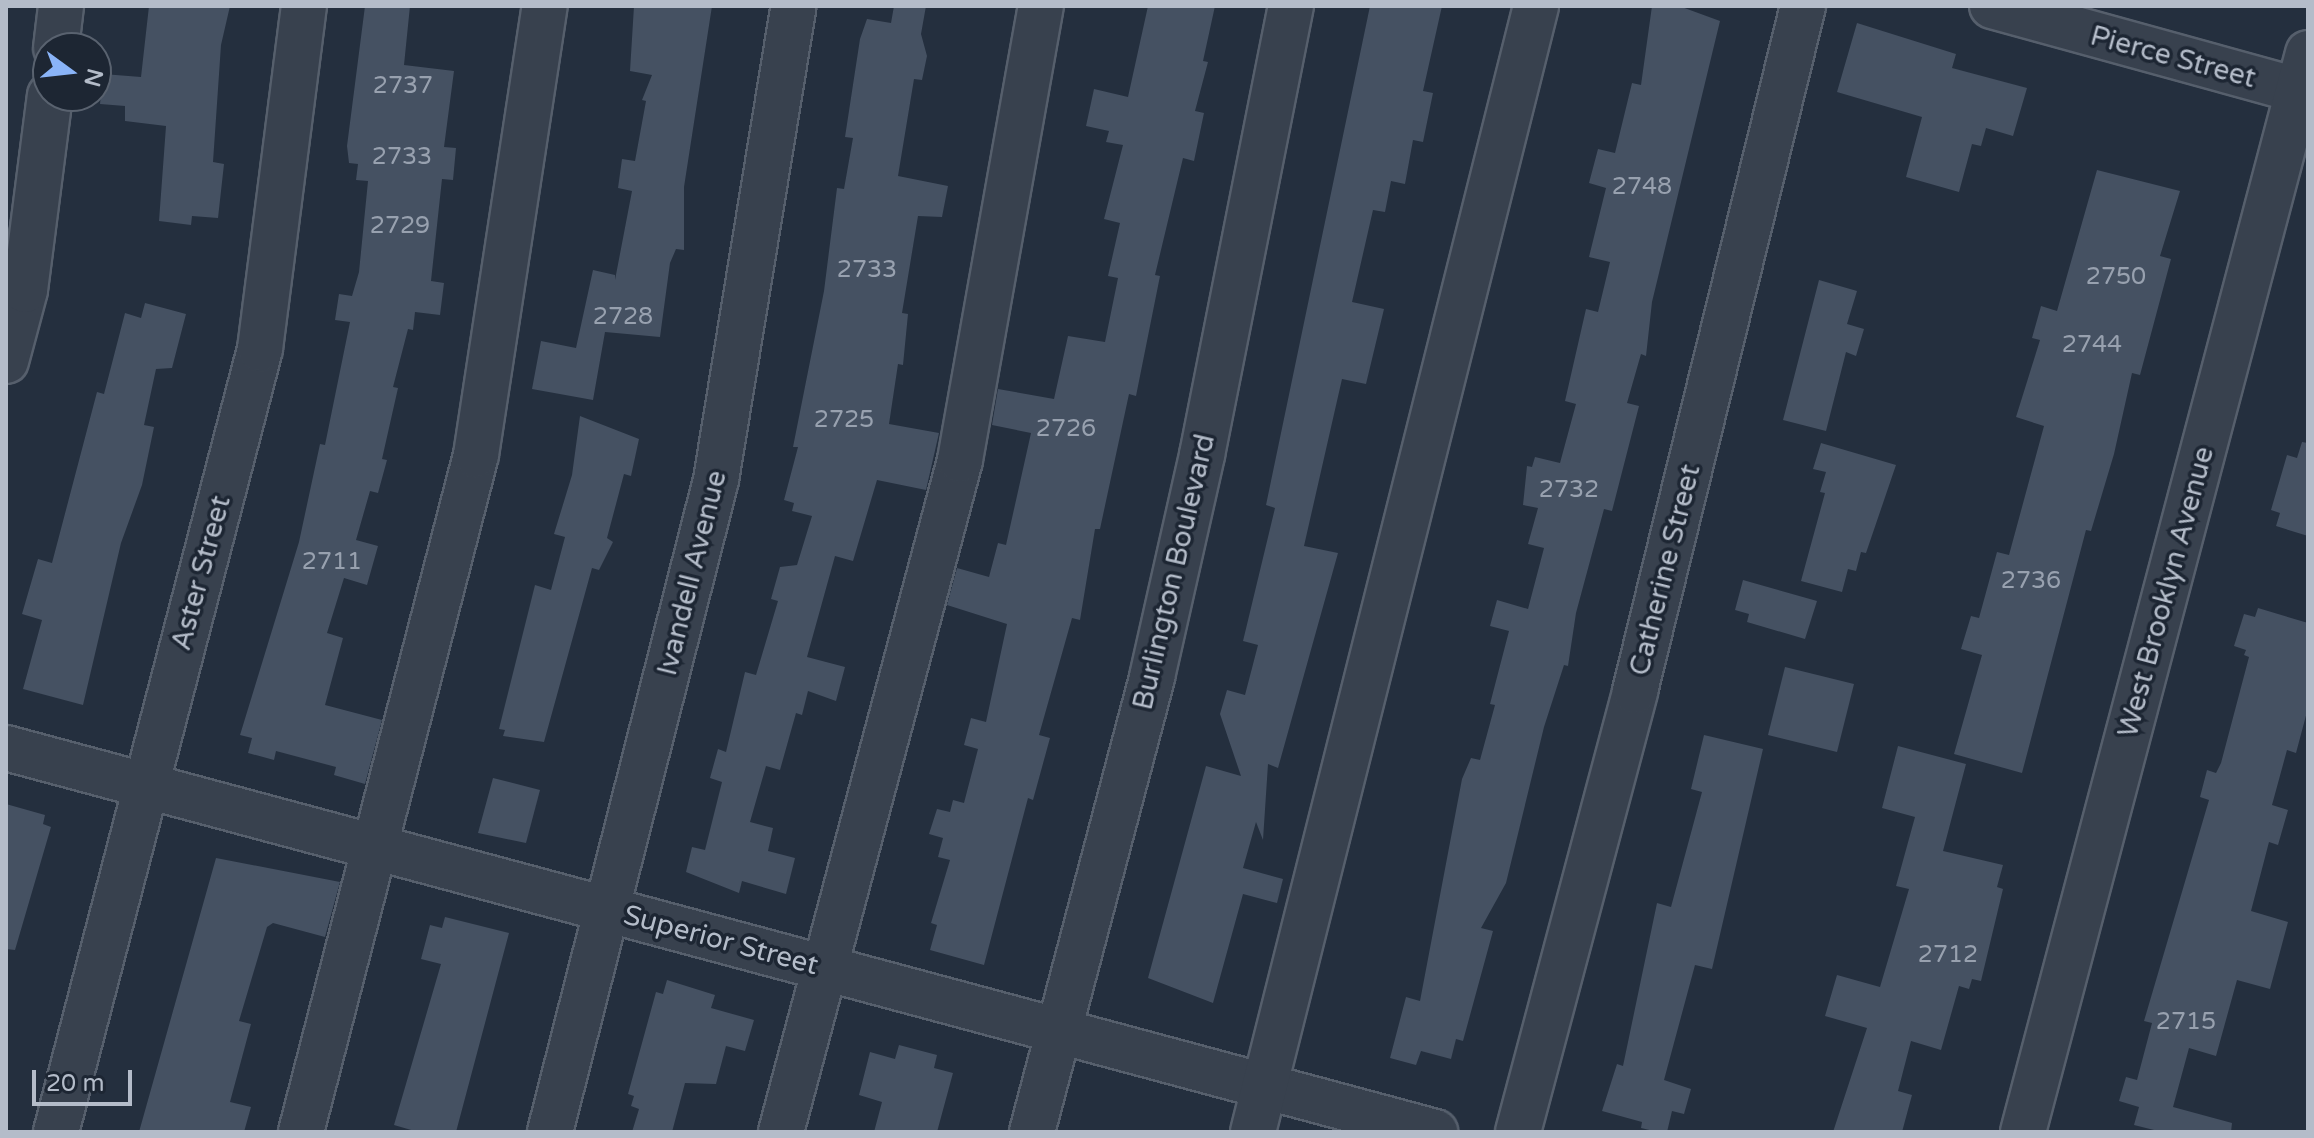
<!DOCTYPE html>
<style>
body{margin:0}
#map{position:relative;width:2314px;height:1138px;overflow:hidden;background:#242f3e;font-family:"Varela Round",sans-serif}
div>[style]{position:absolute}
.building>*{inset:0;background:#455162}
.roads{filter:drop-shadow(2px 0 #565f6c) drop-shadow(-2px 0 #565f6c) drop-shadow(0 2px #565f6c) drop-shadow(0 -2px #565f6c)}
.minor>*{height:44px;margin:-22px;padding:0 22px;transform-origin:22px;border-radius:22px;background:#38414e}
span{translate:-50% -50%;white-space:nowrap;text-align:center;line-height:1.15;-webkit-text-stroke:7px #1d2633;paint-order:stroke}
.number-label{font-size:24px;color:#98a1af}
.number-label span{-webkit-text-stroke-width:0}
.street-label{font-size:28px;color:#b4bcc9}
.frame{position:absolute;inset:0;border:8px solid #b4bcc9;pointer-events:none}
.north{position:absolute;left:32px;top:32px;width:80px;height:80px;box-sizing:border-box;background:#1d2633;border:2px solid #59626f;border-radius:50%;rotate:105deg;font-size:22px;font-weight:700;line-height:32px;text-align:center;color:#b4bcc9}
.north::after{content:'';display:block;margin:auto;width:28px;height:36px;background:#8ab4f8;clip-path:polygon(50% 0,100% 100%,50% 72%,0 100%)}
.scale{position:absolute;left:32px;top:1070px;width:100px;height:36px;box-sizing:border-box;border:4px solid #b4bcc9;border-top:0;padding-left:10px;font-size:24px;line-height:28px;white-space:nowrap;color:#b4bcc9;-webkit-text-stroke:6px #1d2633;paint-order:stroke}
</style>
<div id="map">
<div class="building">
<i style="clip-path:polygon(149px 6px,230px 6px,221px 45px,213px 162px,224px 164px,218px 218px,192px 216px,191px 225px,159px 221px,166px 126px,125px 121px,125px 106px,100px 104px,103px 74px,141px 77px)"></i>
<i style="clip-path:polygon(365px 6px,410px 6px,404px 65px,454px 71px,444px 147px,456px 148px,453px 180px,442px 179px,431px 281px,444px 283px,440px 315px,415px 312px,413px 330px,408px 329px,393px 387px,398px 388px,382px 459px,387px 460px,378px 493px,370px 491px,356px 540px,378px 546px,367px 585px,344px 578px,327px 633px,343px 638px,325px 705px,382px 720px,365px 784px,334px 775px,336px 767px,276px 751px,274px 760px,248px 753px,252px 738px,240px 735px,299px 542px,320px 444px,325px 445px,350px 322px,335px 320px,339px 294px,352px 296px,359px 272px,368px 181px,356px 180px,358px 164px,349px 163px,347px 146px)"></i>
<i style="clip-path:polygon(634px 6px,712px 6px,684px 187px,684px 250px,676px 249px,670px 263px,660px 337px,605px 332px,593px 400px,532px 389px,541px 341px,576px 348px,593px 270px,615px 275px,615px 280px,632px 191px,618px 188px,622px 159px,635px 161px,646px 101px,642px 100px,652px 75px,630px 71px)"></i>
<i style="clip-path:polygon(894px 6px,926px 6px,921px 34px,927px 56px,922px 80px,914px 79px,898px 176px,948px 186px,942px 217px,918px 216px,902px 313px,908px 314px,903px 365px,898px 364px,889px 424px,939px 433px,926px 490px,877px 480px,853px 561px,835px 556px,807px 657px,845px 667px,836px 701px,808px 691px,802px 715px,796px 713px,780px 770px,766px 766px,750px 822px,773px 828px,768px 851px,795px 858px,786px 894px,742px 881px,739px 893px,686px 872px,692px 847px,705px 850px,722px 782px,710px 778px,718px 749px,726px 752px,745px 672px,756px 675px,778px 601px,771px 599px,780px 567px,797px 565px,812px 516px,792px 511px,794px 503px,784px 500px,798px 447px,793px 447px,824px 291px,837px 188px,844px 189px,853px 138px,845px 137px,860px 39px,867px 19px,891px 23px)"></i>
<i style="clip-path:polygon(1148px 6px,1215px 6px,1203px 61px,1208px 62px,1195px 111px,1204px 113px,1194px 161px,1183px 158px,1155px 275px,1160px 276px,1136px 396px,1129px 394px,1100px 529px,1095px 529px,1080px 620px,1072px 618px,1039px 735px,1050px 738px,1033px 800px,1028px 798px,984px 965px,930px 950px,937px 925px,931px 923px,950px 860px,938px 857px,943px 838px,929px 834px,937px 809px,950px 812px,953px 800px,964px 803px,978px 749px,964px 745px,971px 718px,986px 722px,1007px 624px,947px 605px,957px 568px,989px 577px,998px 543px,1006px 545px,1031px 433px,992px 425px,998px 389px,1054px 399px,1068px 336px,1105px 342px,1118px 278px,1108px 276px,1120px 223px,1104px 219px,1123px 145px,1106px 142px,1109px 131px,1086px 126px,1094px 89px,1128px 97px)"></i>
<i style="clip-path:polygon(1370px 6px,1442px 6px,1423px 91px,1433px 93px,1423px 142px,1413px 140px,1405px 184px,1391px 181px,1385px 212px,1373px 210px,1352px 302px,1384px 309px,1366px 384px,1342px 379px,1304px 546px,1338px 553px,1278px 768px,1268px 764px,1263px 840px,1256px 822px,1243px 868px,1283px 879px,1277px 903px,1243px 894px,1213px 1003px,1148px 978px,1206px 766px,1241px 776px,1220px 714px,1227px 690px,1245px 695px,1258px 645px,1243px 641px,1275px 508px,1266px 505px)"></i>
<i style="clip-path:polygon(1652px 6px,1679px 6px,1720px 21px,1652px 302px,1646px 356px,1641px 354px,1627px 403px,1639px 406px,1612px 511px,1604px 509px,1576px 613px,1568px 666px,1564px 665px,1544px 727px,1506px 883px,1481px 928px,1493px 931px,1463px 1041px,1456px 1039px,1451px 1059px,1421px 1051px,1416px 1065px,1390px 1058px,1406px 997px,1420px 1001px,1462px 779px,1471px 758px,1480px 760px,1495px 705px,1490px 704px,1509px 631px,1490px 626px,1497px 600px,1528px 609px,1544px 548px,1528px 544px,1538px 508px,1523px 505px,1527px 466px,1532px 467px,1535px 457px,1560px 463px,1576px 404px,1565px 401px,1586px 309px,1598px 312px,1610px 262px,1589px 257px,1606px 188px,1589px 183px,1598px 149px,1615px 153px,1632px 83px,1641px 85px)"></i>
<i style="clip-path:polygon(1857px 23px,1956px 54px,1952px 68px,2027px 88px,2013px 136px,1986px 128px,1981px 146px,1972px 144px,1959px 192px,1906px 177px,1922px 117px,1837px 92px)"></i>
<i style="clip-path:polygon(2097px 170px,2180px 191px,2160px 256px,2171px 259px,2140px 375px,2132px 373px,2114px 454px,2091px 531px,2086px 530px,2022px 773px,1954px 754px,1982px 655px,1961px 649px,1971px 616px,1979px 618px,1997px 552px,2009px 555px,2044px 426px,2016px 417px,2040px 340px,2032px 338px,2041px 306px,2057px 311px)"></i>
<i style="clip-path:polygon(1819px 280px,1857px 291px,1847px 324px,1864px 329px,1856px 356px,1846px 352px,1826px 431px,1783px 420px)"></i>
<i style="clip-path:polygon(145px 303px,186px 314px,172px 368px,156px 369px,144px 425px,154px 427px,142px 485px,121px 543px,83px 705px,23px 689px,42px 620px,22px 614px,38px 559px,52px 563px,97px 392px,104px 394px,125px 313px,141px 318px)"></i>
<i style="clip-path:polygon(580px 416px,639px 439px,631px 476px,624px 474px,607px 538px,613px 542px,599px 570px,592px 568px,544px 742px,503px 736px,505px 730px,499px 729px,535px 585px,551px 590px,565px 537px,554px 534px,572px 475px)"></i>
<i style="clip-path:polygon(2302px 442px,2308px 443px,2308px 536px,2276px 526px,2280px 513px,2271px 510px,2287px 455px,2297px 458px)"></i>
<i style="clip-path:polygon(1821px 443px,1896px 465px,1866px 553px,1861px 552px,1856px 571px,1848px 569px,1842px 592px,1801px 581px,1825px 493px,1820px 492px,1826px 472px,1813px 469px)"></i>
<i style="clip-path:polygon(1743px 580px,1817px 601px,1805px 639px,1747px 622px,1749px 614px,1735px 610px)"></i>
<i style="clip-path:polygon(2258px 608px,2308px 623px,2308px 708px,2296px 753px,2287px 750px,2272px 805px,2288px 810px,2278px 845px,2269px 842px,2251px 911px,2288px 922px,2270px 989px,2237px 980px,2216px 1056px,2189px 1048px,2173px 1107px,2232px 1123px,2231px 1132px,2162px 1132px,2134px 1125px,2139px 1107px,2119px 1101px,2126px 1077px,2137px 1080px,2152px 1023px,2144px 1021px,2209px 800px,2200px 797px,2207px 770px,2216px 773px,2221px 763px,2249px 657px,2244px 655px,2246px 650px,2234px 646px,2244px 614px,2255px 617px)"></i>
<i style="clip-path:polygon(1785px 667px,1854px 684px,1837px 752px,1768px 735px)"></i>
<i style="clip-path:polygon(1704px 735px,1763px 749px,1712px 969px,1695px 965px,1664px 1080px,1691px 1089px,1684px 1114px,1672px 1111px,1667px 1132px,1658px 1132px,1641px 1128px,1642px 1122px,1602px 1111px,1617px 1064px,1623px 1066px,1657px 903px,1671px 907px,1702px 792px,1691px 789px)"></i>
<i style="clip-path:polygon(1898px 746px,1966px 764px,1943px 851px,2003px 865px,1997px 887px,2003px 889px,1981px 981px,1972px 979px,1969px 989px,1959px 986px,1941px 1050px,1911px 1041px,1898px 1091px,1912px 1095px,1902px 1132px,1833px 1132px,1867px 1028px,1825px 1016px,1837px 975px,1880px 987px,1909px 889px,1896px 886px,1915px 817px,1882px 808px)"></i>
<i style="clip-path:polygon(493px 778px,540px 790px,526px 843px,478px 833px)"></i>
<i style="clip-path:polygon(6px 804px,45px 815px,43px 824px,51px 827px,15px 950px,6px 949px)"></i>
<i style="clip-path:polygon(216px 858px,340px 882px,325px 937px,273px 923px,267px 927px,239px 1021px,251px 1024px,230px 1102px,251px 1107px,244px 1132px,139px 1132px)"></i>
<i style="clip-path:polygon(445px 917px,509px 933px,456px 1132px,418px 1132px,394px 1125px,441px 964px,421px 959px,430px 925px,442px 928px)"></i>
<i style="clip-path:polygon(667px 980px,715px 995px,711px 1008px,754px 1020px,745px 1051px,726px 1046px,716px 1084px,685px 1083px,672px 1132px,632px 1132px,639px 1109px,631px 1106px,634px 1096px,628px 1094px,656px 992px,663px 994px)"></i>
<i style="clip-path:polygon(899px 1045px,937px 1055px,934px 1068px,953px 1073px,937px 1132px,874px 1132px,882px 1102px,859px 1095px,870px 1052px,895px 1059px)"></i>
</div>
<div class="roads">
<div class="minor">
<i style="left:1992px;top:6px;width:328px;rotate:15.4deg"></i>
<i style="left:56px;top:48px;width:42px;rotate:-83.2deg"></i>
<i style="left:6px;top:361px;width:73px;rotate:-75deg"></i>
<i style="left:25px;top:290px;width:196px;rotate:-82.7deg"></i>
<i style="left:6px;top:748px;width:1480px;rotate:15.04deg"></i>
<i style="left:56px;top:1132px;width:809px;rotate:-75.4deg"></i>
<i style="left:260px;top:349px;width:346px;rotate:-82.7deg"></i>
<i style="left:301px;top:1132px;width:699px;rotate:-75.51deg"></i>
<i style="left:476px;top:455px;width:454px;rotate:-81.3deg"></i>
<i style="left:550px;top:1132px;width:673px;rotate:-75.72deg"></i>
<i style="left:716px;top:480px;width:480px;rotate:-80.7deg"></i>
<i style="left:781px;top:1132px;width:695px;rotate:-75.08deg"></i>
<i style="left:960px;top:460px;width:461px;rotate:-79.9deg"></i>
<i style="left:1032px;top:1132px;width:471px;rotate:-75.2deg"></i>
<i style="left:1152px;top:677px;width:228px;rotate:-77.3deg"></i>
<i style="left:1202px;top:455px;width:458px;rotate:-78.8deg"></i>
<i style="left:1253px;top:1132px;width:1161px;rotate:-75.89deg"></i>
<i style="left:1518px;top:1132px;width:456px;rotate:-75.1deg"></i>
<i style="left:1635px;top:691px;width:705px;rotate:-76.22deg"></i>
<i style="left:2023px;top:1132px;width:1116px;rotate:-75.2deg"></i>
</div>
</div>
<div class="number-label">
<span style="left:403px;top:86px">2737</span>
<span style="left:402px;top:157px">2733</span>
<span style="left:1642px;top:187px">2748</span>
<span style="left:400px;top:226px">2729</span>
<span style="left:867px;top:270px">2733</span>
<span style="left:2116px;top:277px">2750</span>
<span style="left:623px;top:317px">2728</span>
<span style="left:2092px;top:345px">2744</span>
<span style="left:844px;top:420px">2725</span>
<span style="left:1066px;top:429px">2726</span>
<span style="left:1569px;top:490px">2732</span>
<span style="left:332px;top:562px">2711</span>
<span style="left:2031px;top:581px">2736</span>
<span style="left:1948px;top:955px">2712</span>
<span style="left:2186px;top:1022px">2715</span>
</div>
<div class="street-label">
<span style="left:2173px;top:57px;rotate:15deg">Pierce Street</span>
<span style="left:1665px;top:570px;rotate:-76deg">Catherine Street</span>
<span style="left:1174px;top:572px;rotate:-77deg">Burlington Boulevard</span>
<span style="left:201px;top:573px;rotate:-75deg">Aster Street</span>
<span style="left:692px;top:573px;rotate:-76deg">Ivandell Avenue</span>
<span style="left:2166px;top:592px;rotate:-75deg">West Brooklyn Avenue</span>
<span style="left:721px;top:940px;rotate:15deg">Superior Street</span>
</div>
<div class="frame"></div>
<div class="north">N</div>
<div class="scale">20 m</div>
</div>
